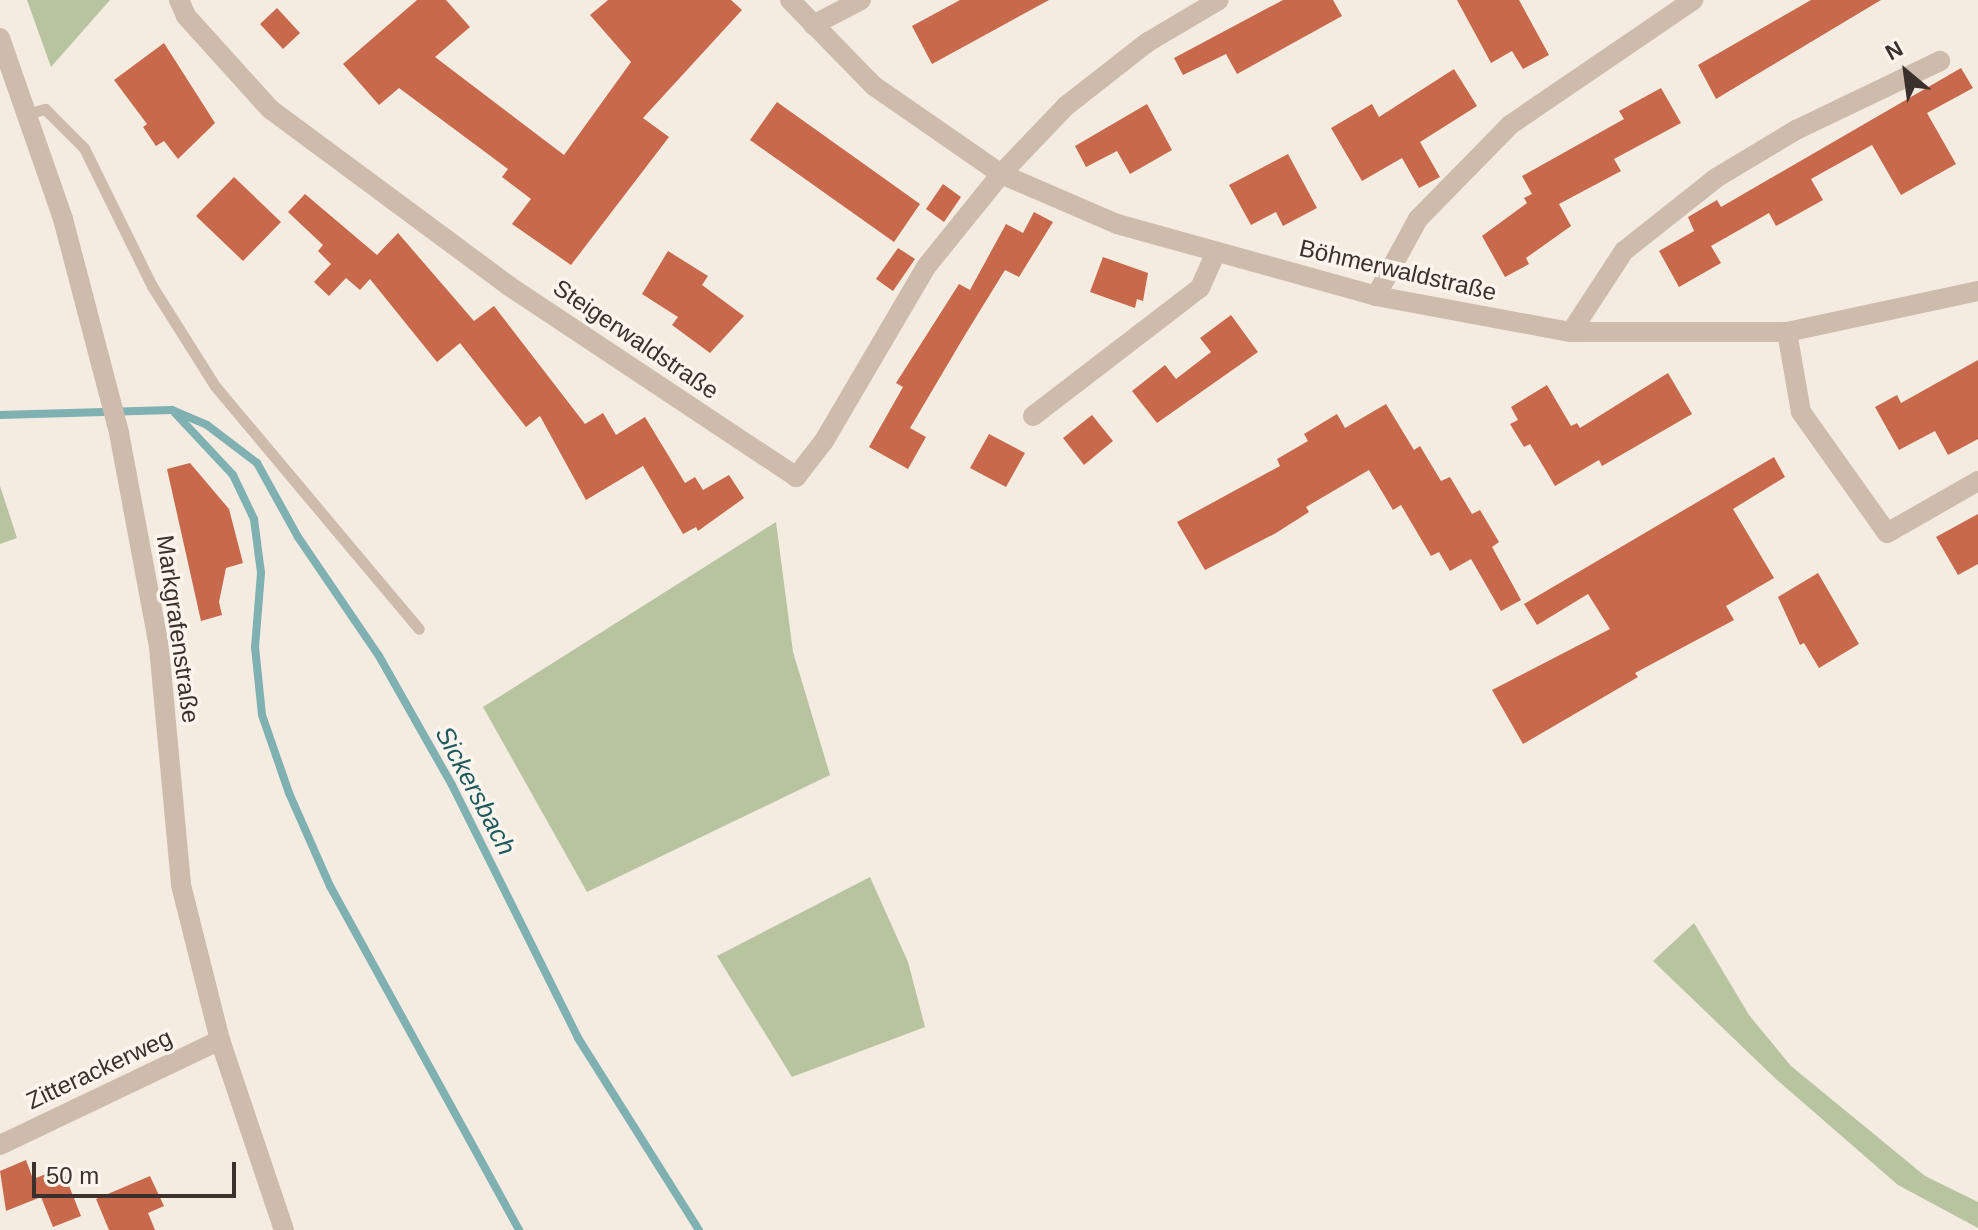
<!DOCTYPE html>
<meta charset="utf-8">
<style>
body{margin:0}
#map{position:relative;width:1978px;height:1230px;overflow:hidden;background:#f4ebe1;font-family:Arial,sans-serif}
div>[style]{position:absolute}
.green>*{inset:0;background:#b8c4a0}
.stream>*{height:8px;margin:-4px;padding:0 4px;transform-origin:4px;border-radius:4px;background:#7fb0b2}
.building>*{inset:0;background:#c8694b}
.service>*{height:11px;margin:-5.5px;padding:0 5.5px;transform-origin:5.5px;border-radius:5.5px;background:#cdbbac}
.minor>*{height:20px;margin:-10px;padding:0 10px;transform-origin:10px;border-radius:10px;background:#cdbbac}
.tertiary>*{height:20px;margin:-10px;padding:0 10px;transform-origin:10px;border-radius:10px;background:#cdbbac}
span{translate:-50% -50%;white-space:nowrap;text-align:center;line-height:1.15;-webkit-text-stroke:7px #fbf5ee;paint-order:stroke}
.street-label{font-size:24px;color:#3b302b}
.water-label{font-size:26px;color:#1f5a5e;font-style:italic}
.north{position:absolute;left:1866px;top:32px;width:80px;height:80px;-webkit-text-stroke:6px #fbf5ee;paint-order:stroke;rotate:331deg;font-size:22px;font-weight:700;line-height:32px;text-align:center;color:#3b302b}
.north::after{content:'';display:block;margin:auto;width:28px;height:36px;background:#3b302b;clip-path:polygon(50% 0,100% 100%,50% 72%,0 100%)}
.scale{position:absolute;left:32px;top:1162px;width:204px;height:36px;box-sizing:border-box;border:4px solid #3b302b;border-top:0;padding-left:10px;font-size:24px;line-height:28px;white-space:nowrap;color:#3b302b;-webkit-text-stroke:6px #fbf5ee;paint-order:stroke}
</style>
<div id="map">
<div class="green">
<i style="clip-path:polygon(27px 0,110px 0,51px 67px)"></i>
<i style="clip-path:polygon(0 486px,17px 538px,0 544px)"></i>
<i style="clip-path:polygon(776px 522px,793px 652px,830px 775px,587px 892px,483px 707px)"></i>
<i style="clip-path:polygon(870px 877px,908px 962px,925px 1027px,792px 1077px,717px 956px)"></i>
<i style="clip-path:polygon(1694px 923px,1749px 1015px,1791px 1066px,1925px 1176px,1978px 1202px,1978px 1228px,1898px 1185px,1777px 1080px,1653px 961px)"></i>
</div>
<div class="stream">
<i style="left:175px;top:413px;width:85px;rotate:46.9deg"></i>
<i style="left:233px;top:475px;width:49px;rotate:64.5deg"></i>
<i style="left:254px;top:519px;width:54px;rotate:82.6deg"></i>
<i style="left:261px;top:573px;width:74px;rotate:94.6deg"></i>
<i style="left:255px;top:647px;width:68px;rotate:84.1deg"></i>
<i style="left:262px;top:715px;width:83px;rotate:70.9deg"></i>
<i style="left:289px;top:793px;width:102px;rotate:66.2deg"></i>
<i style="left:330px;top:886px;width:393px;rotate:61.2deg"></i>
<i style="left:0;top:415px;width:172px;rotate:-1.7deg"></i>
<i style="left:172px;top:410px;width:38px;rotate:23deg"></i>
<i style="left:207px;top:425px;width:63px;rotate:37.2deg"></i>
<i style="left:257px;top:463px;width:85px;rotate:61deg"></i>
<i style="left:298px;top:537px;width:144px;rotate:55.8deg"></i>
<i style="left:379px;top:656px;width:148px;rotate:60.5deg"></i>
<i style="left:452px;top:785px;width:283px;rotate:63.5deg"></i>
<i style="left:578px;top:1038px;width:227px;rotate:57.8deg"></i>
</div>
<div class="building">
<i style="clip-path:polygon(417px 0,446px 0,470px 27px,435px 57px,564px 155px,631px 62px,590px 15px,608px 0,731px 0,742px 10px,643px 118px,669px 137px,571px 265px,512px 224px,531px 199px,502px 177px,508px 169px,399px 88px,379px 105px,343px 64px)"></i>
<i style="clip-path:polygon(960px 0,1049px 0,932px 64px,912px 26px)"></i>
<i style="clip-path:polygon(1283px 0,1333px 0,1342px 16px,1237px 74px,1226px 54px,1183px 75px,1174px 58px)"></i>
<i style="clip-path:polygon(1457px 0,1519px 0,1549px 55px,1523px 69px,1512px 51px,1491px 63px)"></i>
<i style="clip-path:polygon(1811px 0,1881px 0,1716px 99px,1698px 65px)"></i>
<i style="clip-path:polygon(277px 8px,300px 33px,283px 49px,260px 24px)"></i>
<i style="clip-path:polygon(164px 43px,215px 123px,178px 159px,164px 141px,156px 146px,143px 127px,147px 124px,114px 80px)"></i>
<i style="clip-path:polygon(1961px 68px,1973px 88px,1927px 113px,1956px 164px,1901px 195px,1872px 145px,1811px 179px,1823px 200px,1776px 226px,1769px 213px,1711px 246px,1721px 263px,1679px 287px,1659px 251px,1694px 231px,1688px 217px,1717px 200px,1721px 207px)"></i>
<i style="clip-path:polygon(1454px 69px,1477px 106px,1420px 142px,1440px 177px,1419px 188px,1402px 158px,1362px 181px,1331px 128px,1372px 104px,1379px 117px)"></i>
<i style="clip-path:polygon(1661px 88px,1681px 123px,1614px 159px,1621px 171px,1559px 204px,1571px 226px,1526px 258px,1529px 264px,1505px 277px,1482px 236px,1527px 203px,1524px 198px,1532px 194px,1522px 176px,1624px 119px,1619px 111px)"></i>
<i style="clip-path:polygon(777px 102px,920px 204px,894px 242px,750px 140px)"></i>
<i style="clip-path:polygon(1147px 104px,1172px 150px,1130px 174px,1117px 151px,1086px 167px,1075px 146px)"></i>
<i style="clip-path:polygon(1288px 154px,1317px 208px,1283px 226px,1276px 212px,1251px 225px,1229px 185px)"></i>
<i style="clip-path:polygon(234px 177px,281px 222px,243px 261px,196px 216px)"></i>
<i style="clip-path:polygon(943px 184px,961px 197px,944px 222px,926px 209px)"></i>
<i style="clip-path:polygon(305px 194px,377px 255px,398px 233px,474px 321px,494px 306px,585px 424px,603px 413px,616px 435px,645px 417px,685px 483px,695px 477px,703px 490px,729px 475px,744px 498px,698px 531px,696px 527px,683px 534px,643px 466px,586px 500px,540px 416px,526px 427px,460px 343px,437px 362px,370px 279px,360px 290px,346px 278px,329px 296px,314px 282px,331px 264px,318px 251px,323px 245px,288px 212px)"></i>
<i style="clip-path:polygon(1034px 212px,1053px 222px,1019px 277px,1005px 270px,965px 335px,910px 428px,926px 437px,908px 469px,869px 447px,903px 387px,896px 383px,959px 284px,970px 290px,1006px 224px,1023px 233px)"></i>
<i style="clip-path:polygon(898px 248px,915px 259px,893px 291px,876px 279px)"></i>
<i style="clip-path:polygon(668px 251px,708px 276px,702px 285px,744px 316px,710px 353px,672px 325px,678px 317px,642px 294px)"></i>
<i style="clip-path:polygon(1103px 257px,1148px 273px,1143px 301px,1137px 299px,1135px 308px,1090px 292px)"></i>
<i style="clip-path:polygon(1231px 315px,1258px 352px,1157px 423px,1132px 391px,1165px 365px,1176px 379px,1211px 352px,1200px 338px)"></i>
<i style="clip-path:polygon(1978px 360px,1978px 439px,1948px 455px,1935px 431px,1899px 450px,1875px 407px,1897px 395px,1901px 403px)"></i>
<i style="clip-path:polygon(1668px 373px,1692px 414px,1602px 466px,1599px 460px,1555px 486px,1530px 444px,1524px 447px,1510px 424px,1518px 420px,1511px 407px,1547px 385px,1571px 426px,1577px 423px,1580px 428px)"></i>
<i style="clip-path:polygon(1386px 404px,1414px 450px,1420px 446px,1441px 481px,1450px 477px,1472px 514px,1480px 510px,1499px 542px,1492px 547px,1521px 600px,1501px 611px,1471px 559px,1450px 571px,1439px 552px,1431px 556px,1401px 505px,1393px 510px,1369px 470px,1306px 507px,1309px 512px,1276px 533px,1205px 570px,1177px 522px,1280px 466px,1277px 459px,1308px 441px,1304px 434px,1337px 414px,1345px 428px)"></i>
<i style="clip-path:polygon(1092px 415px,1113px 441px,1084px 465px,1063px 438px)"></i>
<i style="clip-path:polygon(989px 434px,1025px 453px,1006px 487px,970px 468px)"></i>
<i style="clip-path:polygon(1774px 457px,1785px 477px,1733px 509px,1774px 578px,1726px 606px,1734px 620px,1635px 673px,1638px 677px,1523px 744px,1492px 690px,1610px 629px,1588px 594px,1537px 625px,1524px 604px)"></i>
<i style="clip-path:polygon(190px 463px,229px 509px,243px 563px,226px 568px,219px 602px,222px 615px,201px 621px,167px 469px)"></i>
<i style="clip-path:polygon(1978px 514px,1978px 564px,1958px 575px,1936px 537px)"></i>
<i style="clip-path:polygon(1818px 573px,1859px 644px,1819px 668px,1804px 643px,1800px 645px,1778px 597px)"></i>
<i style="clip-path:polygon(26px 1160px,33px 1179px,62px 1168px,81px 1216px,53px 1227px,41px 1197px,6px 1211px,0 1171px)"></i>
<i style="clip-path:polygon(150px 1176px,164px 1206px,148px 1213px,155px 1230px,109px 1230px,96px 1199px)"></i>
</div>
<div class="service">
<i style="left:27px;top:114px;width:19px;rotate:-16deg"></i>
<i style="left:45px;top:109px;width:55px;rotate:45deg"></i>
<i style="left:84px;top:148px;width:154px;rotate:63.8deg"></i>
<i style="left:152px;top:286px;width:118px;rotate:57.8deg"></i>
<i style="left:215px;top:386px;width:317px;rotate:50deg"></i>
</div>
<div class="minor">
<i style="left:179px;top:0;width:17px;rotate:66deg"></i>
<i style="left:186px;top:16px;width:125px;rotate:47.9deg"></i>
<i style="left:270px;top:109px;width:297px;rotate:36.5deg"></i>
<i style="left:509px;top:286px;width:345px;rotate:33.6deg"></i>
<i style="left:796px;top:477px;width:46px;rotate:-52.1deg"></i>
<i style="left:824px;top:441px;width:202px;rotate:-59.6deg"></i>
<i style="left:926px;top:267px;width:119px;rotate:-51.1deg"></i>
<i style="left:1001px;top:174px;width:94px;rotate:-46.3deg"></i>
<i style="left:1066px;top:106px;width:104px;rotate:-38deg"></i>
<i style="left:1148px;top:42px;width:82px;rotate:-30.6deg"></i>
<i style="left:790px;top:0;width:120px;rotate:45.7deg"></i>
<i style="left:874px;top:86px;width:155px;rotate:34.7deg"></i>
<i style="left:1001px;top:174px;width:126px;rotate:23.3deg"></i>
<i style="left:1117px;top:224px;width:269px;rotate:15.5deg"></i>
<i style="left:1376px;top:296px;width:198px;rotate:10.5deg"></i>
<i style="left:1571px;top:332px;width:216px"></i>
<i style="left:1787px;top:332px;width:195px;rotate:-12.1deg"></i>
<i style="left:813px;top:25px;width:54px;rotate:-27.5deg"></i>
<i style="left:1376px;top:296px;width:88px;rotate:-61.4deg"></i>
<i style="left:1418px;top:219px;width:132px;rotate:-45.6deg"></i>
<i style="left:1510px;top:125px;width:222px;rotate:-34.3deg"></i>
<i style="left:1571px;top:332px;width:97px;rotate:-56.8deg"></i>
<i style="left:1624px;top:251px;width:117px;rotate:-38.4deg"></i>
<i style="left:1716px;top:178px;width:93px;rotate:-31deg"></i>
<i style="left:1796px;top:130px;width:160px;rotate:-25.6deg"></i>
<i style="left:1787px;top:332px;width:81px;rotate:80.1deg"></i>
<i style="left:1801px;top:412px;width:148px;rotate:54.6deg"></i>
<i style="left:1887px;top:533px;width:105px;rotate:-29.7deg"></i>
<i style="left:1033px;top:416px;width:210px;rotate:-37.5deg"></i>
<i style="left:1200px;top:288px;width:39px;rotate:-66deg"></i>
<i style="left:0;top:1145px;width:244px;rotate:-25.5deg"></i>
</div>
<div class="tertiary">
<i style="left:0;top:38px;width:192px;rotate:70.8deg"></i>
<i style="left:63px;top:219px;width:221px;rotate:75.3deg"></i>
<i style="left:119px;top:433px;width:218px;rotate:79.4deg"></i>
<i style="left:159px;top:647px;width:239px;rotate:84.7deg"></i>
<i style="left:181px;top:885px;width:160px;rotate:75.9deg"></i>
<i style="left:220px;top:1040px;width:200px;rotate:71.4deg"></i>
</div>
<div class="street-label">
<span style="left:1398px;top:270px;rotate:13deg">Böhmerwaldstraße</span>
<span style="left:636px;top:339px;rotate:34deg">Steigerwaldstraße</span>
<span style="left:178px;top:629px;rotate:82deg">Markgrafenstraße</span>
<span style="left:99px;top:1069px;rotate:-25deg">Zitterackerweg</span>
</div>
<div class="water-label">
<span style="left:475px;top:791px;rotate:62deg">Sickersbach</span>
</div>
<div class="north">N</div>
<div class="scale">50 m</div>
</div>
